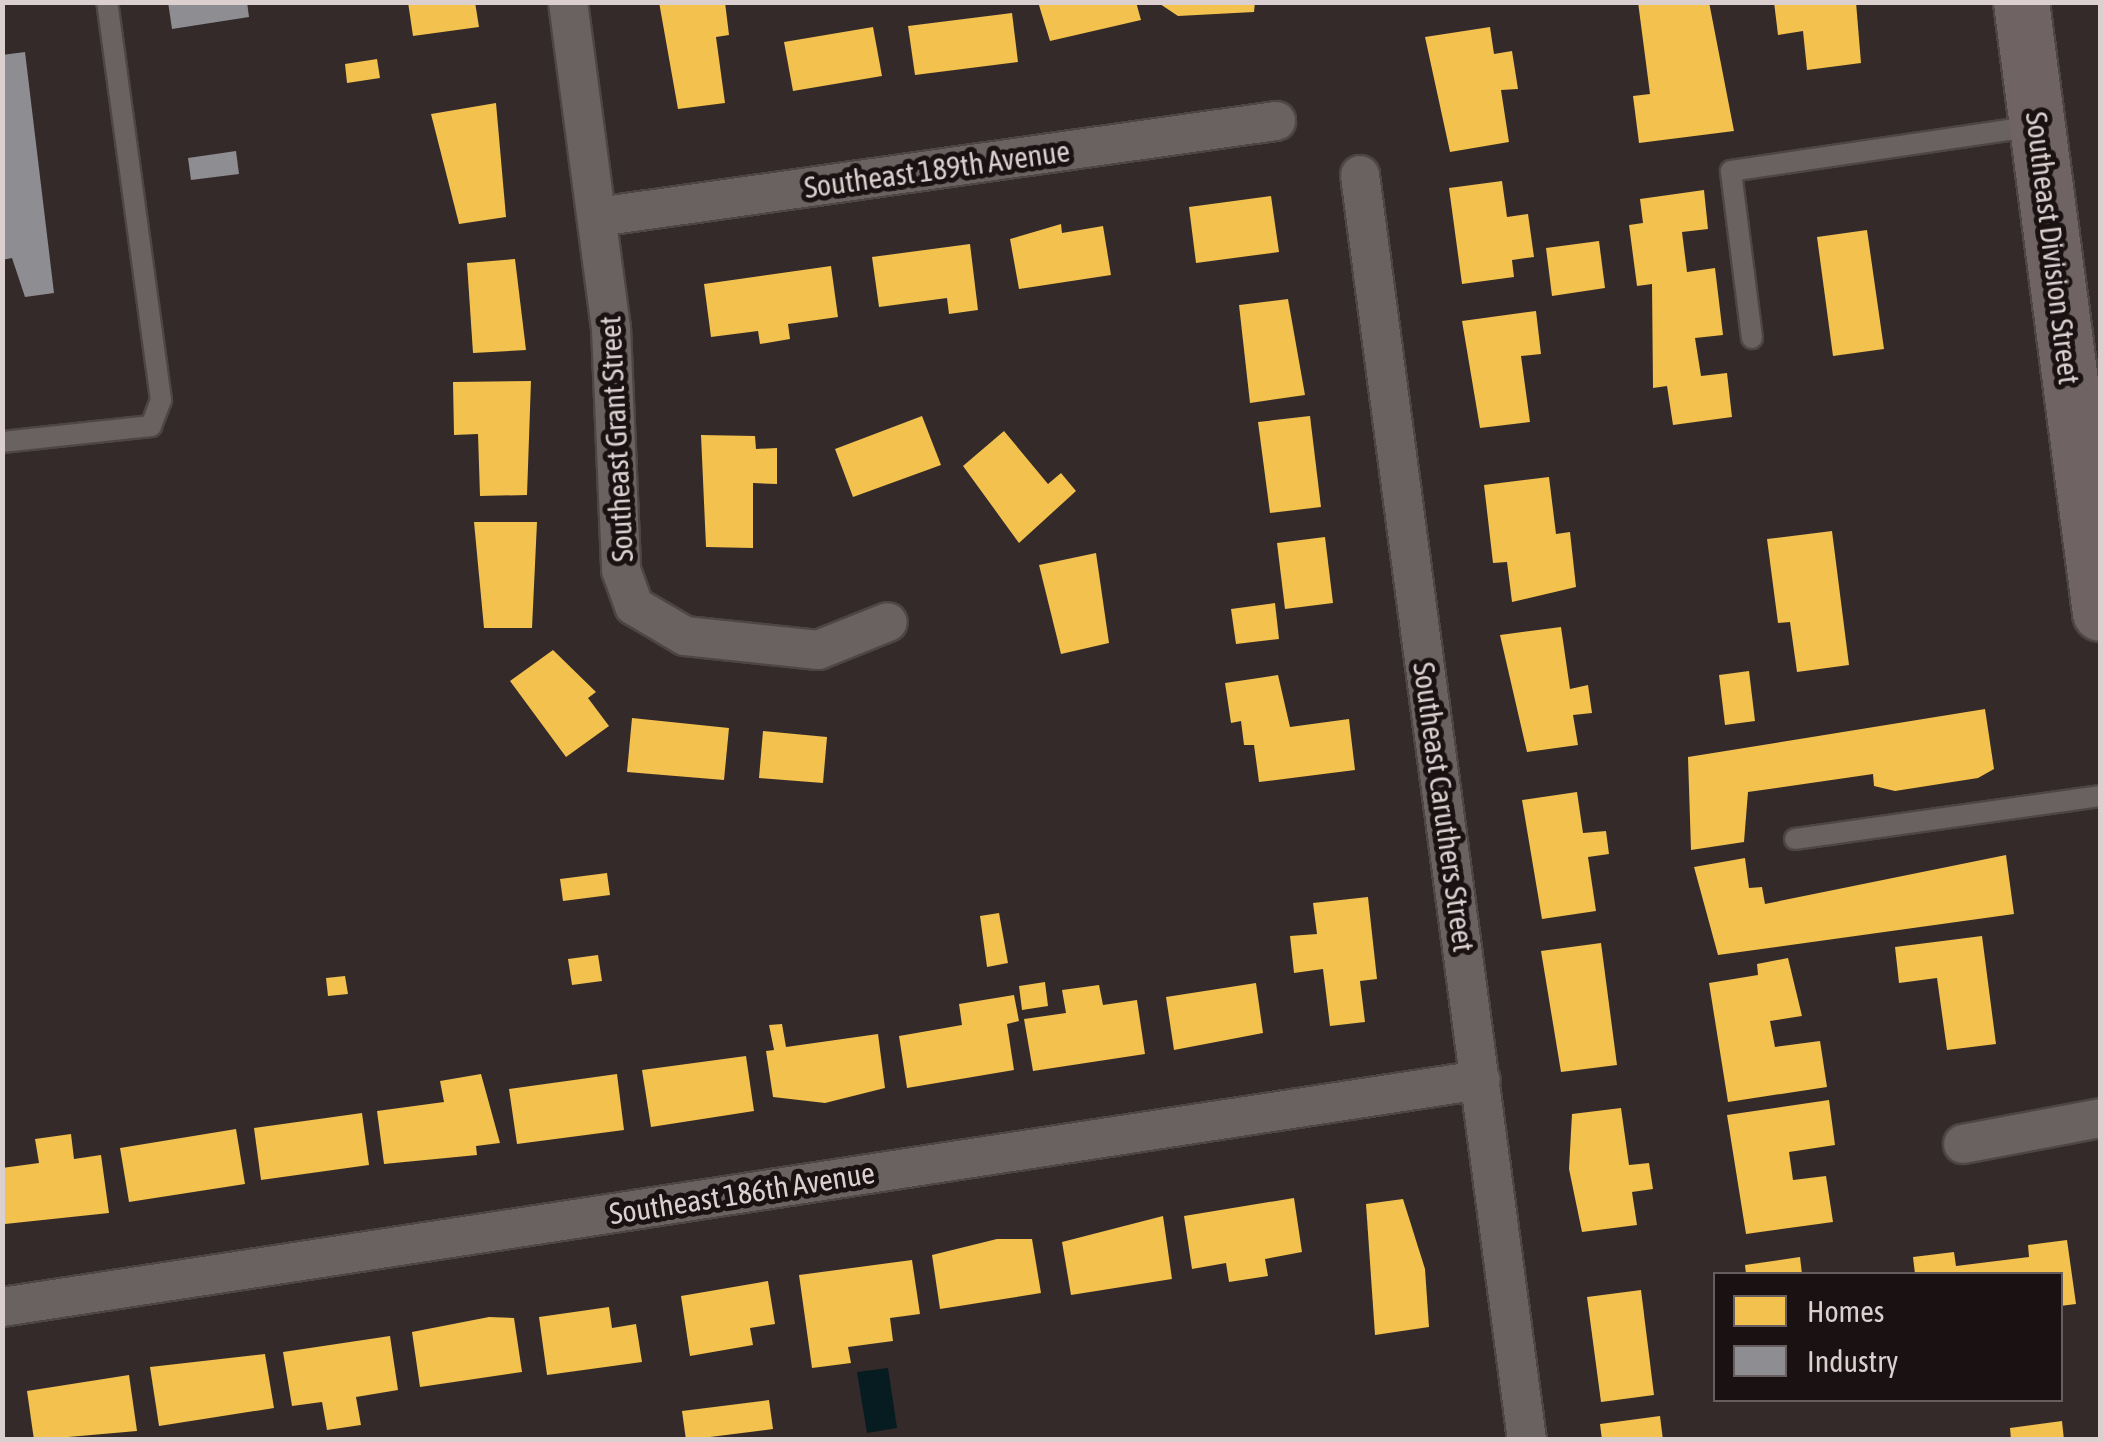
<!DOCTYPE html>
<style>
body{margin:0}
#map{position:relative;width:2103px;height:1442px;overflow:hidden;background:#342a2a;font-family:"Asap Condensed",sans-serif}
div>[style]{position:absolute}
.water>*{inset:0;background:#061c20}
.homes>*{inset:0;background:#f2c14e}
.industry>*{inset:0;background:#8d8d92}
.roads{filter:drop-shadow(2px 0 #4e4545) drop-shadow(-2px 0 #4e4545) drop-shadow(0 2px #4e4545) drop-shadow(0 -2px #4e4545)}
.service>*{height:20px;margin:-10px;padding:0 10px;transform-origin:10px;border-radius:10px;background:#6a6161}
.minor>*{height:38px;margin:-19px;padding:0 19px;transform-origin:19px;border-radius:19px;background:#6a6161}
.primary>*{height:55px;margin:-27.5px;padding:0 27.5px;transform-origin:27.5px;border-radius:27.5px;background:#706364}
span{translate:-50% -50%;white-space:nowrap;text-align:center;line-height:1.15;-webkit-text-stroke:10px #1a1112;paint-order:stroke}
.street-label{font-size:30px;color:#dbcfd0}
.frame{position:absolute;inset:0;border:5px solid #dbcfd0;pointer-events:none}
.legend{position:absolute;left:1713px;top:1272px;width:350px;height:130px;box-sizing:border-box;background:#1a1112;border:2px solid #675d5e;margin:0;padding:12px 18px;list-style:none;font-size:30px;color:#dbcfd0}
.legend li{display:flex;align-items:center;gap:20px;height:50px}
.legend b{width:50px;border:2px solid #675d5e}
</style>
<div id="map">
<div class="water">
<i style="clip-path:polygon(888px 1368px,897px 1428px,867px 1433px,857px 1372px)"></i>
</div>
<div class="homes">
<i style="clip-path:polygon(408px 2px,475px 2px,479px 27px,413px 36px)"></i>
<i style="clip-path:polygon(659px 2px,725px 2px,729px 35px,716px 37px,725px 103px,678px 109px)"></i>
<i style="clip-path:polygon(1038px 2px,1136px 2px,1141px 20px,1050px 41px)"></i>
<i style="clip-path:polygon(1157px 2px,1255px 2px,1254px 12px,1178px 16px)"></i>
<i style="clip-path:polygon(1638px 2px,1709px 2px,1734px 131px,1639px 143px,1633px 96px,1650px 94px)"></i>
<i style="clip-path:polygon(1774px 2px,1856px 2px,1861px 63px,1807px 70px,1803px 31px,1778px 35px)"></i>
<i style="clip-path:polygon(1012px 13px,1018px 62px,915px 75px,908px 26px)"></i>
<i style="clip-path:polygon(873px 27px,882px 76px,793px 91px,784px 42px)"></i>
<i style="clip-path:polygon(1490px 27px,1494px 54px,1512px 51px,1518px 89px,1501px 90px,1509px 142px,1450px 152px,1425px 37px)"></i>
<i style="clip-path:polygon(377px 59px,380px 78px,347px 83px,345px 64px)"></i>
<i style="clip-path:polygon(496px 103px,506px 217px,459px 224px,431px 114px)"></i>
<i style="clip-path:polygon(1502px 181px,1507px 217px,1528px 214px,1534px 257px,1512px 260px,1514px 277px,1462px 284px,1449px 188px)"></i>
<i style="clip-path:polygon(1704px 190px,1708px 229px,1682px 232px,1687px 272px,1715px 268px,1723px 335px,1695px 338px,1701px 376px,1727px 373px,1732px 417px,1673px 425px,1667px 386px,1653px 388px,1652px 284px,1637px 286px,1629px 225px,1643px 223px,1640px 199px)"></i>
<i style="clip-path:polygon(1271px 196px,1279px 252px,1196px 263px,1189px 207px)"></i>
<i style="clip-path:polygon(1061px 224px,1062px 233px,1103px 226px,1111px 275px,1019px 289px,1010px 239px)"></i>
<i style="clip-path:polygon(1867px 230px,1884px 349px,1833px 356px,1817px 237px)"></i>
<i style="clip-path:polygon(1599px 241px,1605px 288px,1552px 296px,1546px 248px)"></i>
<i style="clip-path:polygon(970px 244px,978px 310px,949px 314px,947px 298px,879px 307px,872px 257px)"></i>
<i style="clip-path:polygon(515px 259px,526px 350px,473px 353px,467px 263px)"></i>
<i style="clip-path:polygon(831px 266px,838px 317px,788px 324px,790px 339px,760px 344px,758px 331px,711px 337px,704px 284px)"></i>
<i style="clip-path:polygon(1288px 299px,1305px 395px,1250px 403px,1239px 305px)"></i>
<i style="clip-path:polygon(1536px 311px,1541px 354px,1521px 356px,1530px 422px,1480px 428px,1462px 321px)"></i>
<i style="clip-path:polygon(531px 381px,527px 495px,480px 496px,478px 434px,454px 435px,453px 382px)"></i>
<i style="clip-path:polygon(922px 416px,941px 465px,853px 497px,835px 449px)"></i>
<i style="clip-path:polygon(1310px 416px,1321px 507px,1270px 513px,1258px 422px)"></i>
<i style="clip-path:polygon(1004px 431px,1048px 484px,1061px 473px,1076px 491px,1019px 543px,963px 466px)"></i>
<i style="clip-path:polygon(701px 435px,755px 436px,756px 449px,777px 448px,777px 484px,753px 483px,753px 548px,706px 547px)"></i>
<i style="clip-path:polygon(1549px 477px,1556px 534px,1570px 532px,1576px 587px,1512px 602px,1507px 562px,1493px 563px,1484px 485px)"></i>
<i style="clip-path:polygon(474px 522px,537px 522px,532px 628px,484px 628px)"></i>
<i style="clip-path:polygon(1832px 531px,1849px 665px,1797px 672px,1790px 622px,1778px 623px,1767px 539px)"></i>
<i style="clip-path:polygon(1325px 537px,1333px 603px,1285px 609px,1277px 543px)"></i>
<i style="clip-path:polygon(1096px 553px,1109px 643px,1061px 654px,1039px 565px)"></i>
<i style="clip-path:polygon(1275px 603px,1279px 639px,1236px 644px,1231px 609px)"></i>
<i style="clip-path:polygon(1561px 627px,1570px 689px,1588px 685px,1592px 713px,1573px 715px,1578px 745px,1527px 752px,1500px 635px)"></i>
<i style="clip-path:polygon(553px 650px,596px 692px,588px 698px,609px 726px,566px 757px,510px 681px)"></i>
<i style="clip-path:polygon(1749px 671px,1755px 721px,1725px 725px,1719px 675px)"></i>
<i style="clip-path:polygon(1278px 675px,1290px 727px,1349px 719px,1355px 770px,1259px 782px,1254px 745px,1244px 745px,1241px 721px,1231px 723px,1225px 683px)"></i>
<i style="clip-path:polygon(1985px 709px,1994px 769px,1978px 778px,1895px 791px,1874px 786px,1873px 774px,1748px 792px,1744px 842px,1691px 850px,1688px 757px)"></i>
<i style="clip-path:polygon(632px 718px,729px 728px,724px 780px,627px 772px)"></i>
<i style="clip-path:polygon(763px 731px,827px 737px,823px 783px,759px 778px)"></i>
<i style="clip-path:polygon(1577px 792px,1583px 833px,1606px 831px,1609px 854px,1588px 857px,1596px 911px,1542px 919px,1522px 800px)"></i>
<i style="clip-path:polygon(2006px 855px,2014px 914px,1718px 955px,1694px 867px,1745px 858px,1749px 888px,1762px 887px,1765px 904px)"></i>
<i style="clip-path:polygon(607px 873px,610px 895px,563px 901px,560px 879px)"></i>
<i style="clip-path:polygon(1368px 897px,1377px 979px,1360px 981px,1365px 1022px,1330px 1026px,1323px 969px,1294px 973px,1290px 936px,1317px 934px,1313px 903px)"></i>
<i style="clip-path:polygon(999px 913px,1008px 963px,987px 967px,980px 916px)"></i>
<i style="clip-path:polygon(1982px 936px,1996px 1044px,1947px 1050px,1937px 978px,1899px 983px,1895px 947px)"></i>
<i style="clip-path:polygon(1601px 943px,1617px 1065px,1561px 1072px,1541px 951px)"></i>
<i style="clip-path:polygon(598px 955px,602px 981px,572px 985px,568px 959px)"></i>
<i style="clip-path:polygon(1788px 958px,1802px 1016px,1770px 1021px,1775px 1047px,1820px 1041px,1827px 1087px,1728px 1102px,1709px 983px,1758px 975px,1757px 964px)"></i>
<i style="clip-path:polygon(345px 976px,348px 994px,328px 996px,326px 978px)"></i>
<i style="clip-path:polygon(1045px 982px,1048px 1006px,1022px 1010px,1019px 986px)"></i>
<i style="clip-path:polygon(1256px 983px,1263px 1033px,1174px 1050px,1166px 997px)"></i>
<i style="clip-path:polygon(1099px 985px,1103px 1005px,1137px 1000px,1145px 1054px,1033px 1071px,1024px 1019px,1066px 1013px,1062px 990px)"></i>
<i style="clip-path:polygon(1014px 995px,1019px 1021px,1007px 1024px,1014px 1070px,907px 1088px,899px 1036px,962px 1025px,959px 1004px)"></i>
<i style="clip-path:polygon(782px 1024px,786px 1047px,878px 1034px,885px 1088px,825px 1103px,773px 1097px,766px 1051px,774px 1050px,769px 1025px)"></i>
<i style="clip-path:polygon(746px 1056px,754px 1111px,651px 1127px,642px 1070px)"></i>
<i style="clip-path:polygon(481px 1074px,500px 1143px,476px 1146px,477px 1155px,384px 1164px,377px 1111px,444px 1102px,440px 1081px)"></i>
<i style="clip-path:polygon(617px 1074px,624px 1130px,517px 1144px,509px 1089px)"></i>
<i style="clip-path:polygon(1829px 1100px,1835px 1145px,1789px 1152px,1793px 1180px,1826px 1176px,1833px 1222px,1746px 1234px,1727px 1115px)"></i>
<i style="clip-path:polygon(1621px 1108px,1629px 1165px,1649px 1163px,1653px 1189px,1632px 1192px,1637px 1225px,1582px 1232px,1569px 1169px,1572px 1114px)"></i>
<i style="clip-path:polygon(362px 1113px,369px 1165px,261px 1180px,254px 1128px)"></i>
<i style="clip-path:polygon(236px 1129px,245px 1184px,129px 1202px,120px 1148px)"></i>
<i style="clip-path:polygon(71px 1134px,74px 1159px,101px 1155px,109px 1213px,5px 1224px,2px 1168px,39px 1163px,35px 1139px)"></i>
<i style="clip-path:polygon(1294px 1198px,1302px 1252px,1265px 1259px,1268px 1276px,1229px 1282px,1226px 1263px,1192px 1269px,1184px 1216px)"></i>
<i style="clip-path:polygon(1403px 1199px,1425px 1269px,1429px 1327px,1375px 1335px,1366px 1204px)"></i>
<i style="clip-path:polygon(1163px 1216px,1172px 1279px,1071px 1295px,1062px 1242px)"></i>
<i style="clip-path:polygon(997px 1239px,1032px 1239px,1041px 1293px,940px 1309px,932px 1255px)"></i>
<i style="clip-path:polygon(2067px 1240px,2076px 1304px,2060px 1306px,2060px 1274px,1915px 1274px,1913px 1257px,1954px 1252px,1956px 1266px,2029px 1257px,2028px 1245px)"></i>
<i style="clip-path:polygon(1800px 1257px,1802px 1274px,1746px 1274px,1745px 1265px)"></i>
<i style="clip-path:polygon(912px 1260px,920px 1314px,890px 1318px,893px 1341px,848px 1347px,851px 1363px,812px 1368px,799px 1275px)"></i>
<i style="clip-path:polygon(768px 1281px,775px 1324px,750px 1328px,753px 1345px,690px 1356px,681px 1296px)"></i>
<i style="clip-path:polygon(1641px 1290px,1654px 1395px,1601px 1402px,1587px 1297px)"></i>
<i style="clip-path:polygon(609px 1307px,612px 1328px,636px 1324px,642px 1362px,547px 1375px,539px 1317px)"></i>
<i style="clip-path:polygon(489px 1317px,514px 1318px,522px 1372px,420px 1387px,412px 1332px)"></i>
<i style="clip-path:polygon(390px 1336px,398px 1390px,356px 1397px,361px 1425px,327px 1430px,322px 1402px,292px 1406px,283px 1352px)"></i>
<i style="clip-path:polygon(265px 1354px,274px 1408px,159px 1426px,150px 1367px)"></i>
<i style="clip-path:polygon(129px 1375px,137px 1431px,34px 1440px,27px 1391px)"></i>
<i style="clip-path:polygon(769px 1400px,773px 1429px,686px 1440px,682px 1411px)"></i>
<i style="clip-path:polygon(1660px 1416px,1663px 1440px,1602px 1440px,1600px 1424px)"></i>
<i style="clip-path:polygon(2062px 1421px,2064px 1440px,2011px 1440px,2010px 1428px)"></i>
</div>
<div class="industry">
<i style="clip-path:polygon(168px 2px,247px 2px,249px 17px,172px 29px)"></i>
<i style="clip-path:polygon(25px 52px,54px 293px,25px 297px,12px 258px,2px 260px,2px 55px)"></i>
<i style="clip-path:polygon(236px 151px,239px 174px,191px 180px,188px 158px)"></i>
</div>
<div class="roads">
<div class="service">
<i style="left:1752px;top:338px;width:168px;rotate:-97.2deg"></i>
<i style="left:1731px;top:171px;width:307px;rotate:-8.4deg"></i>
<i style="left:2px;top:442px;width:150px;rotate:-6.1deg"></i>
<i style="left:151px;top:426px;width:28px;rotate:-69deg"></i>
<i style="left:161px;top:400px;width:402px;rotate:-97.7deg"></i>
<i style="left:1795px;top:839px;width:308px;rotate:-8deg"></i>
</div>
<div class="minor">
<i style="left:568px;top:2px;width:329px;rotate:82.5deg"></i>
<i style="left:611px;top:328px;width:242px;rotate:87.6deg"></i>
<i style="left:621px;top:570px;width:38px;rotate:70deg"></i>
<i style="left:634px;top:606px;width:59px;rotate:30.5deg"></i>
<i style="left:685px;top:636px;width:134px;rotate:6deg"></i>
<i style="left:818px;top:650px;width:75px;rotate:-21.8deg"></i>
<i style="left:1360px;top:175px;width:1276px;rotate:82.48deg"></i>
<i style="left:598px;top:217px;width:685px;rotate:-8.06deg"></i>
<i style="left:1963px;top:1144px;width:139px;rotate:-10.7deg"></i>
<i style="left:2px;top:1307px;width:1496px;rotate:-8.73deg"></i>
</div>
<div class="primary">
<i style="left:2021px;top:2px;width:616px;rotate:82.63deg"></i>
</div>
</div>
<div class="street-label">
<span style="left:937px;top:169px;rotate:-8deg">Southeast 189th Avenue</span>
<span style="left:2053px;top:248px;rotate:83deg">Southeast Division Street</span>
<span style="left:616px;top:439px;rotate:-93deg">Southeast Grant Street</span>
<span style="left:1444px;top:807px;rotate:82deg">Southeast Caruthers Street</span>
<span style="left:742px;top:1193px;rotate:-9deg">Southeast 186th Avenue</span>
</div>
<div class="frame"></div>
<ul class="legend">
<li><b style="height:28px;background:#f2c14e"></b>Homes</li>
<li><b style="height:28px;background:#8d8d92"></b>Industry</li>
</ul>
</div>
